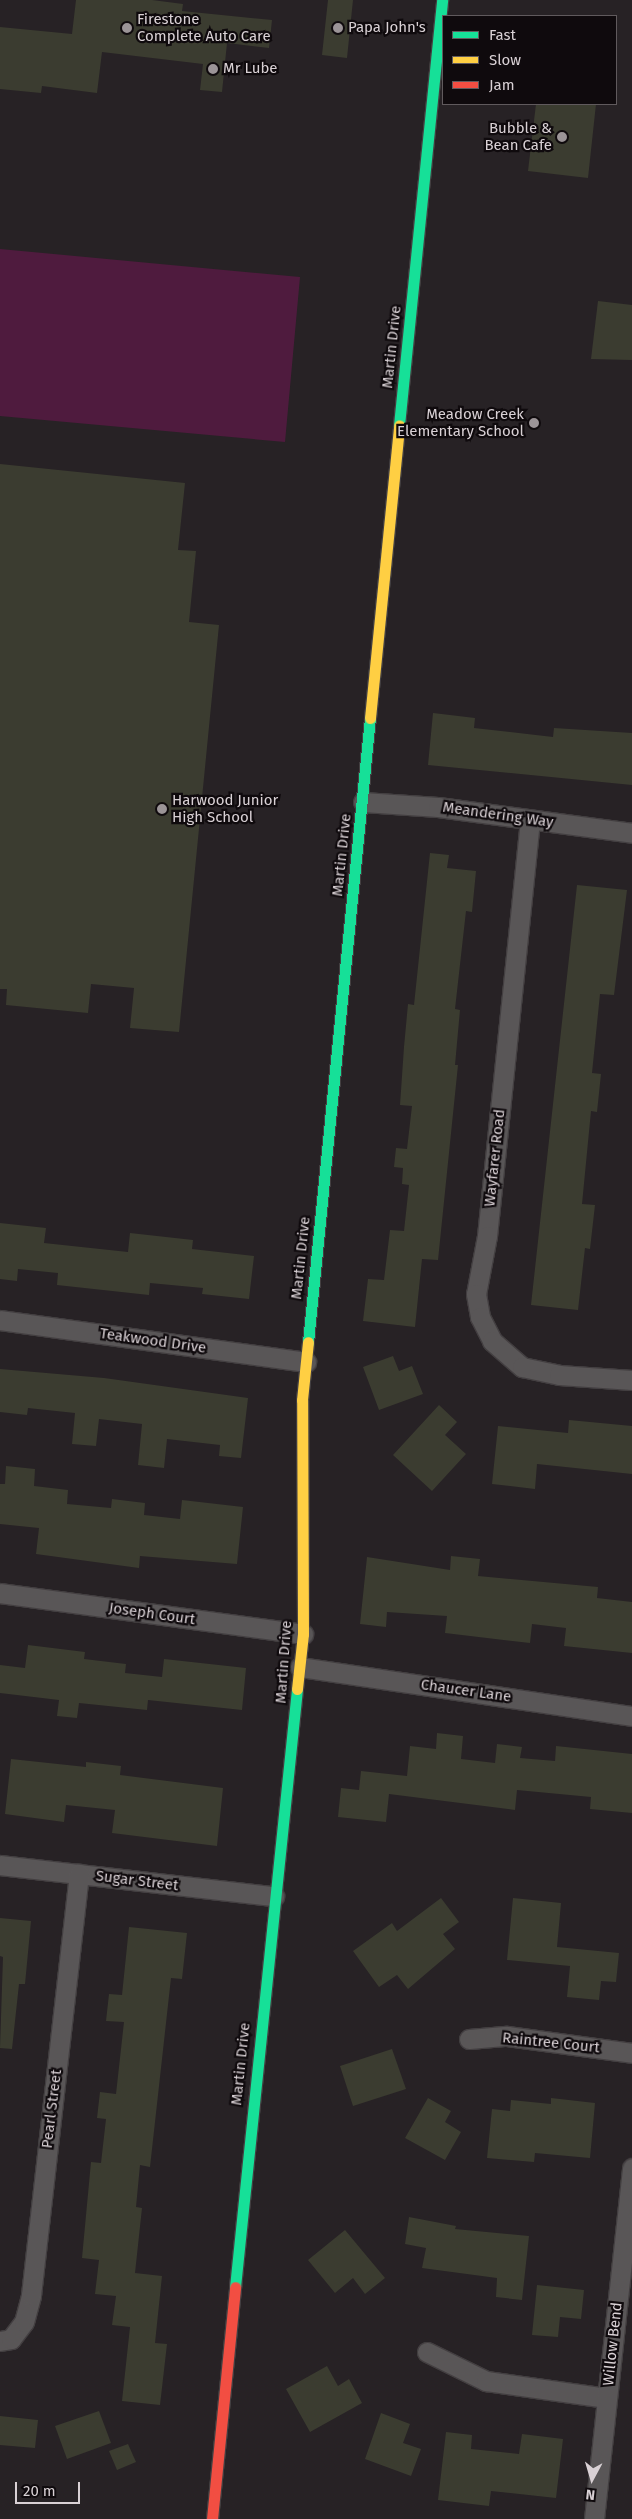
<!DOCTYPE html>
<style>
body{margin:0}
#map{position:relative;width:632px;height:2519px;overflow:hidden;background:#272225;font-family:"Fira Sans",sans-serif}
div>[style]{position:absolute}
.green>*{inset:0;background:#4f1b3e}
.building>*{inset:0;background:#3b3c30}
.roads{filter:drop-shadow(1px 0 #433f41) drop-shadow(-1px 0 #433f41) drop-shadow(0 1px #433f41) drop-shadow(0 -1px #433f41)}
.street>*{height:19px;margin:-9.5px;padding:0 9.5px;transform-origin:9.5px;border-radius:9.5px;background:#595657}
.fast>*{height:11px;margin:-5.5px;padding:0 5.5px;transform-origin:5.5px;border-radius:5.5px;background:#16e098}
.slow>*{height:11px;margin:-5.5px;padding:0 5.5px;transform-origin:5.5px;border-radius:5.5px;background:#ffcf43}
.jam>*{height:11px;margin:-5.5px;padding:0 5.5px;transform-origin:5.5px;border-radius:5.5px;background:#f24e42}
.dots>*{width:14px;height:14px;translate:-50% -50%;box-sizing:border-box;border:2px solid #0f0a0d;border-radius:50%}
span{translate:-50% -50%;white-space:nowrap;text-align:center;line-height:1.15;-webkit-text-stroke:4.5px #0f0a0d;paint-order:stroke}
.poi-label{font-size:15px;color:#d9d1d5}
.left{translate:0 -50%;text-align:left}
.right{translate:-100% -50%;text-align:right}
.street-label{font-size:15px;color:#d9d1d5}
.legend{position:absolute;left:442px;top:15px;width:175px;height:90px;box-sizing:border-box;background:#0f0a0d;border:1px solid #605a5d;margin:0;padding:6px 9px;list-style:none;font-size:15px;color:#d9d1d5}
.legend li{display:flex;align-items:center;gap:10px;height:25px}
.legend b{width:25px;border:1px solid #605a5d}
.north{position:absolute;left:567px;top:2454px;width:50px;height:50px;-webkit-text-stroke:4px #0f0a0d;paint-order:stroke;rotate:186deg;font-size:14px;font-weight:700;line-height:20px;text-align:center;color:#d9d1d5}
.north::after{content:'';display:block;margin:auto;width:18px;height:22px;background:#d9d1d5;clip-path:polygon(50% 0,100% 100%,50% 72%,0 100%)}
.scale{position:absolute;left:15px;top:2482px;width:65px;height:22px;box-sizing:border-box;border:2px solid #d9d1d5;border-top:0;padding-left:6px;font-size:15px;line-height:18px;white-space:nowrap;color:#d9d1d5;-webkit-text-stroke:4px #0f0a0d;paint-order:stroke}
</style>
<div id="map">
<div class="green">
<i style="clip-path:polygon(0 249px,300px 277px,285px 442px,0 416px)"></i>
</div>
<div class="building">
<i style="clip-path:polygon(76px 0,152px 0,183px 4px,182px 11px,272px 20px,269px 48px,227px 43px,222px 92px,200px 90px,203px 64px,102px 52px,97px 93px,42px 86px,41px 93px,0 89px,0 27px,72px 34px)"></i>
<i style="clip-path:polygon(328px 0,353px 0,347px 58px,322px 55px)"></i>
<i style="clip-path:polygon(536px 104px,596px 104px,588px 178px,528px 171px)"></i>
<i style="clip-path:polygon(598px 301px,632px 305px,632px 360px,591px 359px)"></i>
<i style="clip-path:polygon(0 464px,185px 483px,178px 550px,196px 551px,189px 622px,219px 625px,179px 1032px,130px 1028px,134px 988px,91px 984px,88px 1013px,6px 1005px,7px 989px,0 989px)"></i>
<i style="clip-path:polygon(433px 713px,475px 718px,474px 728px,553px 737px,554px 728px,632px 733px,632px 785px,428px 765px)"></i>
<i style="clip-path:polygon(430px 853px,449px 855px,447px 868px,476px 871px,472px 912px,466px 911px,455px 1009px,460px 1010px,455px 1065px,458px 1065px,438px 1260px,422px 1259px,415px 1327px,363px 1321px,368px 1279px,384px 1280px,390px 1230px,404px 1231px,409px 1185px,402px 1184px,403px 1168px,394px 1167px,396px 1148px,407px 1149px,412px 1106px,400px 1105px,404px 1047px,408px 1004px,414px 1005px)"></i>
<i style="clip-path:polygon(577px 885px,627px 890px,614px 995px,600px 994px,592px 1073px,601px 1074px,597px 1112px,591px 1111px,582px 1204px,595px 1205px,590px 1249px,585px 1248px,578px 1310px,531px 1305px)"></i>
<i style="clip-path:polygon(0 1223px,46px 1228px,44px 1243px,128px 1252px,130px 1233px,193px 1240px,192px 1249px,254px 1256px,249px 1299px,202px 1294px,203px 1288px,150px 1283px,149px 1295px,57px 1285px,58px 1273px,18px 1269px,17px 1281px,0 1279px)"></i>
<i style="clip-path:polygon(393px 1356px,399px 1371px,412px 1366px,423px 1394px,379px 1410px,363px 1367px)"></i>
<i style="clip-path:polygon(0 1369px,104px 1378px,248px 1398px,241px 1458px,219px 1456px,220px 1445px,167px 1439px,164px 1468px,138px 1465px,142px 1424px,99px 1419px,96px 1446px,72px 1444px,75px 1413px,28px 1408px,27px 1415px,0 1412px)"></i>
<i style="clip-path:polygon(439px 1405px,457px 1422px,445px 1435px,466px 1454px,432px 1491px,393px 1455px)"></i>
<i style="clip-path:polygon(569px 1420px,632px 1426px,632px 1474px,537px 1464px,535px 1489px,492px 1484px,498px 1426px,568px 1433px)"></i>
<i style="clip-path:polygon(6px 1466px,35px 1469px,34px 1486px,68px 1490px,67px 1504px,111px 1508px,112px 1499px,145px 1503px,144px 1515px,180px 1519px,182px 1500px,243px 1507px,237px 1564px,140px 1556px,139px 1568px,36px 1554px,39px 1528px,0 1524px,0 1484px,5px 1484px)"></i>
<i style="clip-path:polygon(451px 1556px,480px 1559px,478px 1576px,598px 1587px,597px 1598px,632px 1602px,632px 1653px,564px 1646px,566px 1628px,532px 1624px,530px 1643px,445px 1633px,447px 1616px,387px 1612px,386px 1627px,360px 1624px,367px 1557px,450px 1570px)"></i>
<i style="clip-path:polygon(28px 1645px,85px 1652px,84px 1659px,126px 1664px,125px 1673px,162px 1677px,164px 1659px,246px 1668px,242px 1710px,148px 1700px,147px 1710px,79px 1703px,77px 1718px,57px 1716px,59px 1700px,0 1693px,0 1665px,25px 1668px)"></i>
<i style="clip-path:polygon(437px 1733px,463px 1736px,461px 1759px,495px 1763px,497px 1744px,522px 1747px,520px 1758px,555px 1761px,556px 1746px,632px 1754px,632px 1813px,590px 1809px,591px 1797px,517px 1790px,515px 1810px,389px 1794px,386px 1822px,338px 1817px,341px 1788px,359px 1790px,361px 1771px,407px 1776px,410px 1746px,436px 1749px)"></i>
<i style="clip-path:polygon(11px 1759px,86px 1767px,86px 1762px,121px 1766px,120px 1775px,223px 1788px,217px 1846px,112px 1833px,115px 1810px,66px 1805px,64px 1822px,5px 1814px)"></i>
<i style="clip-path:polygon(441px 1898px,459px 1922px,443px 1934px,455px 1949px,408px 1989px,397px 1975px,379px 1987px,353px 1951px,392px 1923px,397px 1931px)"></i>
<i style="clip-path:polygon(513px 1898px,561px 1903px,557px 1947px,619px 1953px,616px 1982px,601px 1981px,599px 2000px,567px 1997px,570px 1966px,507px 1960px)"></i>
<i style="clip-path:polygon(0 1918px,31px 1921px,25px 1984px,19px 1984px,12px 2049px,0 2048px,3px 1957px,0 1956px)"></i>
<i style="clip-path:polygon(129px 1927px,187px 1933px,182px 1979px,171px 1978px,150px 2167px,140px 2165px,136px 2207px,142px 2208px,135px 2273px,162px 2276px,155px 2343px,167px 2344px,160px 2405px,122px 2401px,130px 2327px,112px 2325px,116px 2296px,95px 2294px,99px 2260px,82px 2258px,91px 2162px,101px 2163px,106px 2119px,97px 2118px,100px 2092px,116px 2094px,124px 2022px,106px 2021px,109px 1994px,122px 1995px)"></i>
<i style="clip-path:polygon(392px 2049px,406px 2089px,353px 2106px,340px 2066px)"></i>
<i style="clip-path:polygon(428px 2098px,451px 2111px,445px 2122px,461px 2132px,445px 2160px,405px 2138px)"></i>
<i style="clip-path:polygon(551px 2098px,595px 2103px,590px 2158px,535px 2153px,534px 2162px,487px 2158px,492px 2109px,510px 2111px,511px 2100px,551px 2104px)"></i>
<i style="clip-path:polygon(409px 2217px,456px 2226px,455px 2229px,529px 2236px,522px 2300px,496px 2297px,497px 2278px,422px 2268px,426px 2248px,405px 2244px)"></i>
<i style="clip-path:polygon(345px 2230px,385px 2278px,365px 2294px,353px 2278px,335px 2293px,308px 2260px)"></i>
<i style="clip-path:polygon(537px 2285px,584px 2290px,581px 2319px,560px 2317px,558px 2337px,532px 2335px)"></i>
<i style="clip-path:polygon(327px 2366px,338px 2386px,349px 2379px,362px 2403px,310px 2432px,286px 2389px)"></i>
<i style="clip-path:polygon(99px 2411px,111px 2443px,67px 2459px,55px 2426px)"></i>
<i style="clip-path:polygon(381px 2413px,410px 2424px,403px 2443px,421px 2449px,411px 2476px,365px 2459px)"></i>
<i style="clip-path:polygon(0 2416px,38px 2420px,35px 2448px,0 2445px)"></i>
<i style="clip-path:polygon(446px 2432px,472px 2435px,471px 2449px,519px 2454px,522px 2434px,563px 2439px,556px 2498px,491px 2491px,489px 2506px,438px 2500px)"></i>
<i style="clip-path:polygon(128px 2444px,136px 2462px,117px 2470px,109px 2451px)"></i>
</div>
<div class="roads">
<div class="street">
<i style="left:363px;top:802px;width:75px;rotate:3.8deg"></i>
<i style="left:438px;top:807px;width:196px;rotate:7.6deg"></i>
<i style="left:530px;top:820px;width:418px;rotate:95.9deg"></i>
<i style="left:487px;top:1236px;width:59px;rotate:100.7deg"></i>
<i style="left:476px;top:1294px;width:23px;rotate:80deg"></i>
<i style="left:480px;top:1317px;width:27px;rotate:63deg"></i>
<i style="left:492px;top:1341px;width:40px;rotate:41deg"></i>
<i style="left:522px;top:1367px;width:38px;rotate:12deg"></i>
<i style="left:559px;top:1375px;width:73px;rotate:3.9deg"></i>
<i style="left:0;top:1320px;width:309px;rotate:7.8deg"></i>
<i style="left:0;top:1593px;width:306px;rotate:7.7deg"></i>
<i style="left:300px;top:1667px;width:336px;rotate:8.4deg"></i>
<i style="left:0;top:1865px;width:276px;rotate:6.5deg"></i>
<i style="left:469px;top:2039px;width:38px;rotate:-5deg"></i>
<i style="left:507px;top:2036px;width:126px;rotate:7.7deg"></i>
<i style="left:0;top:2341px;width:11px;rotate:-10deg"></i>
<i style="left:11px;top:2339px;width:21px;rotate:-53deg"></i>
<i style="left:24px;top:2322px;width:28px;rotate:-75deg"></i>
<i style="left:31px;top:2295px;width:424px;rotate:-83.5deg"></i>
<i style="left:427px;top:2352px;width:66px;rotate:26.2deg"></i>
<i style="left:486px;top:2381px;width:122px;rotate:8deg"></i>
<i style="left:594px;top:2519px;width:353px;rotate:-83.8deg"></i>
</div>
<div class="fast">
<i style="left:399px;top:425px;width:427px;rotate:-84.2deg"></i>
<i style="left:308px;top:1342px;width:627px;rotate:-84.33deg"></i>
<i style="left:235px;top:2287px;width:601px;rotate:-84.08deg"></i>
</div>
<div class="slow">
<i style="left:370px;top:718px;width:294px;rotate:-84.3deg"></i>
<i style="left:297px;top:1689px;width:55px;rotate:-83.8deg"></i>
<i style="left:303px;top:1634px;width:234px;rotate:-90.2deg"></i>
<i style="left:302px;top:1400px;width:58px;rotate:-84.1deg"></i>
</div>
<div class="jam">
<i style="left:212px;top:2519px;width:233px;rotate:-84.3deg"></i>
</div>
</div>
<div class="dots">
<i style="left:127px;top:28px;background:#9b9497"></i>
<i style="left:338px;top:28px;background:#9b9497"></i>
<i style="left:213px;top:69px;background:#9b9497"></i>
<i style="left:562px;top:137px;background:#9b9497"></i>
<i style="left:534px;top:423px;background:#9b9497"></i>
<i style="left:162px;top:809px;background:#9b9497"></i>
</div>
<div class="poi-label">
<span class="left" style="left:137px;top:28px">Firestone<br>Complete Auto Care</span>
<span class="left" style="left:348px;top:28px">Papa John's</span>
<span class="left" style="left:223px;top:69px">Mr Lube</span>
<span class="right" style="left:552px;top:137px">Bubble &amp;<br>Bean Cafe</span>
<span class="right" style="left:524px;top:423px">Meadow Creek<br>Elementary School</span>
<span class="left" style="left:172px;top:809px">Harwood Junior<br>High School</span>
</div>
<div class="street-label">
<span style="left:392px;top:347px;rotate:-84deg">Martin Drive</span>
<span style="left:498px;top:815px;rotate:8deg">Meandering Way</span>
<span style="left:342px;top:855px;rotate:-84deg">Martin Drive</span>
<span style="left:495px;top:1158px;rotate:-84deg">Wayfarer Road</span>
<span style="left:301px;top:1258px;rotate:-84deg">Martin Drive</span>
<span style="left:153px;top:1341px;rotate:8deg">Teakwood Drive</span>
<span style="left:152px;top:1614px;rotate:8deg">Joseph Court</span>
<span style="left:284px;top:1662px;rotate:-86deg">Martin Drive</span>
<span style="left:466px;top:1691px;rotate:8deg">Chaucer Lane</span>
<span style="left:137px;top:1881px;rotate:7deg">Sugar Street</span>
<span style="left:551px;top:2043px;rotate:6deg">Raintree Court</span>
<span style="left:241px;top:2064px;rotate:-84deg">Martin Drive</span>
<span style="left:52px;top:2109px;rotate:-83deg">Pearl Street</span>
<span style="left:613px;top:2344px;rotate:-84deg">Willow Bend</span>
</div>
<ul class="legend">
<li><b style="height:6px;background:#16e098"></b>Fast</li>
<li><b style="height:6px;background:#ffcf43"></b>Slow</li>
<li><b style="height:6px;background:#f24e42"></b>Jam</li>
</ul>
<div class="north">N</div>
<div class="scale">20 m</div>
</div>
